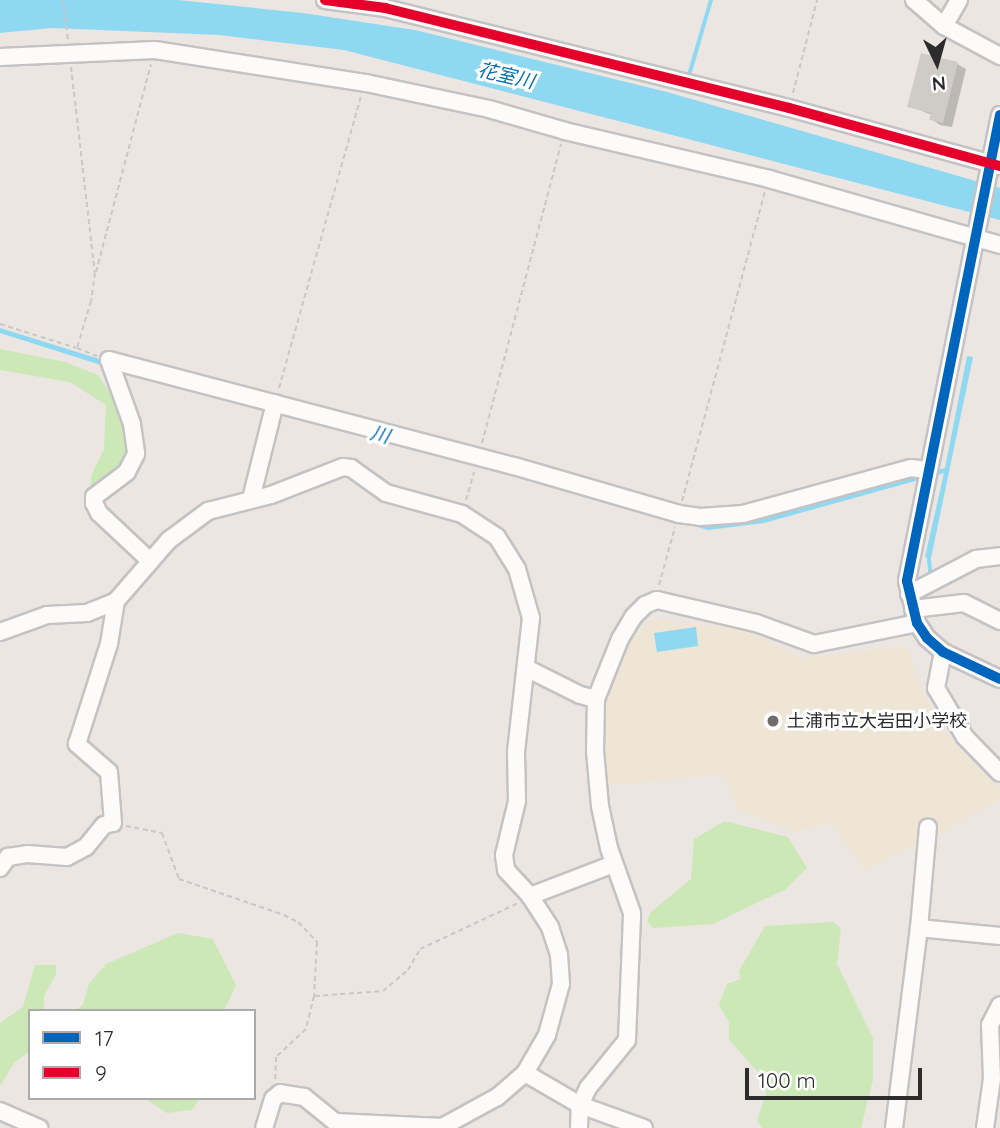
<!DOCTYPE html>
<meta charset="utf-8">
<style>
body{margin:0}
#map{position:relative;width:1000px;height:1128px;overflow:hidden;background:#ebe6e1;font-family:Quicksand,"Noto Sans JP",sans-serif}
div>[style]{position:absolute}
.education>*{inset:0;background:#efe5d5}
.green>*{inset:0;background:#cce8b7}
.water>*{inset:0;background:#8fd8f2}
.shadow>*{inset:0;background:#0003}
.stream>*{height:3.5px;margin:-1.75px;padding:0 1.75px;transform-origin:1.75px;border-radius:1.75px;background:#8fd8f2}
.building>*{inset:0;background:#cfccc8}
.path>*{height:2px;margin-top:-1px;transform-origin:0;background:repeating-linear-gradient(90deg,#c8c8c7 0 5px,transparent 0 8.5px)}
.roads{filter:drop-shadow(2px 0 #c4c2c3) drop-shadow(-2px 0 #c4c2c3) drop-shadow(0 2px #c4c2c3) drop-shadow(0 -2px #c4c2c3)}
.minor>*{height:16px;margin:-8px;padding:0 8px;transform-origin:8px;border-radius:8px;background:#fcfbfa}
.bus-1>*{height:10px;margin:-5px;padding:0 5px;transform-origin:5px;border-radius:5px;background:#0065bd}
.bus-2>*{height:10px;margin:-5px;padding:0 5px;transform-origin:5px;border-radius:5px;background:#e4002b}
.dots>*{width:19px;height:19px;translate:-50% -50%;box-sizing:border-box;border:4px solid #fff;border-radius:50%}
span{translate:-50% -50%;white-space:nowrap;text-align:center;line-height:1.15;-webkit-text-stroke:6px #fff;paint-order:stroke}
.poi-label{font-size:18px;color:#2c2c2c}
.left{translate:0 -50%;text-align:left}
.water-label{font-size:19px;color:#0170ac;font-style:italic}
.legend{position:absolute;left:28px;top:1009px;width:228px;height:91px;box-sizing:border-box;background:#fff;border:2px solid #ababab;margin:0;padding:9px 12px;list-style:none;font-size:21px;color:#2c2c2c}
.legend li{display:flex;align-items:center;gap:14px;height:35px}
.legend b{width:35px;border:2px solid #ababab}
.north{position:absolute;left:902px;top:28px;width:70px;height:70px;-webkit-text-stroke:5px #fff;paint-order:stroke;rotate:175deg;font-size:19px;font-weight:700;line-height:28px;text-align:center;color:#2c2c2c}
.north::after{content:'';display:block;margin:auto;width:24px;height:32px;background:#2c2c2c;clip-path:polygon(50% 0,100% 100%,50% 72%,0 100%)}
.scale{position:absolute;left:745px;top:1068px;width:177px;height:32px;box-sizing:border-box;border:4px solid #2c2c2c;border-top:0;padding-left:9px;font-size:21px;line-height:24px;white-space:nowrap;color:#2c2c2c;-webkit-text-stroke:5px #fff;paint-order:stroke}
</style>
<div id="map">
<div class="education">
<i style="clip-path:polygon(650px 618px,746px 631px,802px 658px,907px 646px,922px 691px,956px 746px,1000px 790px,1000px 799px,944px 832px,864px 870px,831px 823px,795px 832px,739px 811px,724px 775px,602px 786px,606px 696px,631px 642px)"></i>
</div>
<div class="green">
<i style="clip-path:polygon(0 349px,65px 362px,98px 375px,114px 399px,125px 437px,125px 461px,91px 486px,91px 476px,104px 449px,106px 405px,70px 382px,0 370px)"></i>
<i style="clip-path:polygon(725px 821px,788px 837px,807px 868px,786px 889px,713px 924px,653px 928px,647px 921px,651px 912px,691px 879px,694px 839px)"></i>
<i style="clip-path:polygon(833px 922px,841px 928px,837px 964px,873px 1038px,873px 1080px,861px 1128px,762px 1128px,757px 1120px,766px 1095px,766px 1081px,729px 1040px,729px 1022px,719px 1005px,727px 984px,740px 979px,739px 971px,765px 926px)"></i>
<i style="clip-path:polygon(178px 933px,213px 939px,236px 985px,224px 1011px,74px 1011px,83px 1005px,89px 984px,106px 964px)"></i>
<i style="clip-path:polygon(35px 965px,56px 965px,56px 974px,44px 996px,44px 1011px,30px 1011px,30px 1051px,14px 1063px,0 1086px,0 1023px,23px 1007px)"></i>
<i style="clip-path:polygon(144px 1098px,200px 1098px,192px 1110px,167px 1113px)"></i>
</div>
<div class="water">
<i style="clip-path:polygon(0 0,178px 0,303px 13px,415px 30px,667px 92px,1000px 188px,1000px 220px,344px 50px,219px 35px,52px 28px,0 33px)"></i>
<i style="clip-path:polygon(0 328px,106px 361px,710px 522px,945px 468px,967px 356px,973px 357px,931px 558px,925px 557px,944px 473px,764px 523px,708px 530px,485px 466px,101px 365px,0 333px)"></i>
<i style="clip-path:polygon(696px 627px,698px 646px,657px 652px,654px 633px)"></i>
</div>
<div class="shadow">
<i style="clip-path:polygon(957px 64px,966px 69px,952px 127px,940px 125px,931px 119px,932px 115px,909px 106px)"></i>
</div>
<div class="stream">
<i style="left:690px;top:72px;width:75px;rotate:-73.7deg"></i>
<i style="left:929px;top:555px;width:19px;rotate:84deg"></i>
</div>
<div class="building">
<i style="clip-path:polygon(921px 53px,958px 62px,943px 123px,929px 120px,931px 113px,907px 107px)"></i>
</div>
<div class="path">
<i style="left:63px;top:0;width:41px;rotate:83deg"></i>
<i style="left:71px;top:67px;width:207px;rotate:83.4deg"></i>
<i style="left:95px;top:273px;width:28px;rotate:98deg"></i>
<i style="left:91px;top:301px;width:49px;rotate:106.6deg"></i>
<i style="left:77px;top:348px;width:22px;rotate:22deg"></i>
<i style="left:793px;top:93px;width:96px;rotate:-75.5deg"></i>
<i style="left:96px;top:272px;width:215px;rotate:-75.2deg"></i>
<i style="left:0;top:324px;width:80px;rotate:17.5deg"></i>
<i style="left:279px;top:388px;width:302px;rotate:-74.3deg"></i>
<i style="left:482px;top:443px;width:309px;rotate:-75.2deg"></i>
<i style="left:466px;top:500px;width:29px;rotate:-74deg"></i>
<i style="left:682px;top:501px;width:320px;rotate:-75deg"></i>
<i style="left:659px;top:585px;width:60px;rotate:-74.6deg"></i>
<i style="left:126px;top:826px;width:37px;rotate:11deg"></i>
<i style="left:162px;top:833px;width:49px;rotate:69.7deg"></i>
<i style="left:179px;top:879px;width:111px;rotate:18.9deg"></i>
<i style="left:284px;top:915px;width:16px;rotate:27deg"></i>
<i style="left:298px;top:922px;width:28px;rotate:46deg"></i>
<i style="left:317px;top:942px;width:54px;rotate:93.2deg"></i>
<i style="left:314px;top:996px;width:34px;rotate:104deg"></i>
<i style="left:306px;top:1029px;width:41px;rotate:137deg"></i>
<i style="left:276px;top:1057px;width:24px;rotate:92deg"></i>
<i style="left:315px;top:996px;width:68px;rotate:-4.2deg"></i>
<i style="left:383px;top:991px;width:33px;rotate:-40deg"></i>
<i style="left:408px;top:970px;width:24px;rotate:-60deg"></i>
<i style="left:420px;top:949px;width:108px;rotate:-25.1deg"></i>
</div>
<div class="roads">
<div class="minor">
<i style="left:325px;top:0;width:61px;rotate:7.6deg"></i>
<i style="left:385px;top:8px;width:416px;rotate:13.9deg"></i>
<i style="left:789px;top:108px;width:219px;rotate:15.4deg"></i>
<i style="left:914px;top:0;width:40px;rotate:41deg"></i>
<i style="left:944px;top:26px;width:64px;rotate:28.2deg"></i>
<i style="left:944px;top:26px;width:30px;rotate:-60deg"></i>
<i style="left:0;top:57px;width:155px;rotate:-2.6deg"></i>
<i style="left:155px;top:50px;width:214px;rotate:8.9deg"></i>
<i style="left:366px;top:83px;width:126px;rotate:11.9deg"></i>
<i style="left:489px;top:109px;width:79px;rotate:16.1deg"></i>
<i style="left:565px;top:131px;width:210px;rotate:13.2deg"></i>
<i style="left:769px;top:179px;width:240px;rotate:15.9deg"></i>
<i style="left:1000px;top:115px;width:475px;rotate:101.3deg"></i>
<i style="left:907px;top:581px;width:43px;rotate:76.6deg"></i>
<i style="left:917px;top:623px;width:18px;rotate:56deg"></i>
<i style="left:927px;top:638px;width:21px;rotate:41deg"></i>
<i style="left:943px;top:652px;width:63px;rotate:25.3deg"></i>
<i style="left:109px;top:360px;width:419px;rotate:14.7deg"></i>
<i style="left:514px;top:466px;width:172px;rotate:16.2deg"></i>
<i style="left:679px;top:514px;width:21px;rotate:8deg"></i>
<i style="left:700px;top:517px;width:43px;rotate:-4deg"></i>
<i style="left:743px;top:514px;width:174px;rotate:-15.3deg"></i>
<i style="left:911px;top:468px;width:16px;rotate:7deg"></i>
<i style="left:109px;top:360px;width:68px;rotate:70.2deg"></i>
<i style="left:132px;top:424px;width:30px;rotate:82deg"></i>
<i style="left:136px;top:454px;width:20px;rotate:117deg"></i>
<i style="left:127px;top:472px;width:41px;rotate:142.9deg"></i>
<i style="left:94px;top:497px;width:6px;rotate:90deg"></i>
<i style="left:94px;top:503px;width:11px;rotate:63deg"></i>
<i style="left:99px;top:513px;width:69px;rotate:43.2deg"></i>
<i style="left:251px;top:499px;width:99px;rotate:-76deg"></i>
<i style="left:909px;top:594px;width:76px;rotate:-27.6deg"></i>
<i style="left:976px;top:559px;width:24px;rotate:-7deg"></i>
<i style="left:913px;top:609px;width:51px;rotate:-6.7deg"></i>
<i style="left:964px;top:603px;width:40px;rotate:26.6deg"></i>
<i style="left:0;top:632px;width:50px;rotate:-19.9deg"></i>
<i style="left:47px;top:615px;width:40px;rotate:-2.9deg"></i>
<i style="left:87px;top:613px;width:31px;rotate:-22deg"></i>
<i style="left:943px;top:652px;width:37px;rotate:101deg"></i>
<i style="left:936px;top:688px;width:57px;rotate:59.4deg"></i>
<i style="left:965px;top:737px;width:50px;rotate:45.8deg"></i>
<i style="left:528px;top:669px;width:58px;rotate:26.6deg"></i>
<i style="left:580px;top:695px;width:16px;rotate:14deg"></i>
<i style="left:0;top:868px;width:14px;rotate:-54deg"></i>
<i style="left:8px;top:857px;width:19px;rotate:-9deg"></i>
<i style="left:27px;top:854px;width:40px;rotate:4.3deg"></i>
<i style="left:67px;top:857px;width:21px;rotate:-28deg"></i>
<i style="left:86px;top:847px;width:28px;rotate:-51deg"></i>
<i style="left:104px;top:825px;width:9px;rotate:-13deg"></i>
<i style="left:113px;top:823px;width:51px;rotate:-94.5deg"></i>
<i style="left:109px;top:772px;width:43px;rotate:-138.8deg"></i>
<i style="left:77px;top:744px;width:105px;rotate:-72.3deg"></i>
<i style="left:109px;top:644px;width:44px;rotate:-80.8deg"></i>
<i style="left:116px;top:601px;width:81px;rotate:-49deg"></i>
<i style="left:169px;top:540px;width:49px;rotate:-36.6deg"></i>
<i style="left:208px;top:511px;width:65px;rotate:-14.3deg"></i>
<i style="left:271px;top:495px;width:77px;rotate:-21.3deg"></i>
<i style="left:343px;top:467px;width:8px;rotate:7deg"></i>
<i style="left:351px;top:468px;width:43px;rotate:35.5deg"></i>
<i style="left:386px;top:493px;width:79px;rotate:15.4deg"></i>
<i style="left:462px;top:514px;width:42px;rotate:33.3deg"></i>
<i style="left:497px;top:537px;width:38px;rotate:58deg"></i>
<i style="left:517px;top:569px;width:51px;rotate:74.1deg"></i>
<i style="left:531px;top:618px;width:135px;rotate:96.4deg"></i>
<i style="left:516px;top:752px;width:49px;rotate:88.8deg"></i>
<i style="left:517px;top:801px;width:56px;rotate:103.5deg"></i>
<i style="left:504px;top:855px;width:15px;rotate:82deg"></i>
<i style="left:506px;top:870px;width:35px;rotate:47deg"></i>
<i style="left:530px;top:896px;width:37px;rotate:57deg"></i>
<i style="left:550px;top:927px;width:29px;rotate:72deg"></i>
<i style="left:559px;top:955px;width:29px;rotate:86deg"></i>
<i style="left:561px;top:984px;width:53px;rotate:105.4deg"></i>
<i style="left:547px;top:1035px;width:44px;rotate:120.1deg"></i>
<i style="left:525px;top:1073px;width:37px;rotate:139deg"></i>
<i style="left:497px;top:1097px;width:63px;rotate:151.4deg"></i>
<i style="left:442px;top:1127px;width:107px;rotate:-177.3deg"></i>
<i style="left:335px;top:1122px;width:40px;rotate:-141deg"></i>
<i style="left:304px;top:1097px;width:24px;rotate:-171deg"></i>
<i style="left:280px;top:1093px;width:9px;rotate:139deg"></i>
<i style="left:273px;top:1099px;width:30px;rotate:107deg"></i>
<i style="left:530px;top:896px;width:90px;rotate:-20.9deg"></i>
<i style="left:919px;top:928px;width:81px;rotate:5.6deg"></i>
<i style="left:525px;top:1073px;width:64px;rotate:30.2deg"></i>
<i style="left:580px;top:1105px;width:68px;rotate:19.8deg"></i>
<i style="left:0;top:1111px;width:43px;rotate:23.6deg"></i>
<i style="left:579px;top:1128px;width:23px;rotate:-88deg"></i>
<i style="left:580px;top:1105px;width:19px;rotate:-65deg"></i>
<i style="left:588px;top:1088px;width:62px;rotate:-50.9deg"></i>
<i style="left:627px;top:1040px;width:127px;rotate:-87.7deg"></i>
<i style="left:632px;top:913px;width:69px;rotate:-109.5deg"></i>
<i style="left:609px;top:848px;width:43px;rotate:-102.1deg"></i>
<i style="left:600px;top:806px;width:55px;rotate:-95.2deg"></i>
<i style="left:595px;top:751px;width:52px;rotate:-88.9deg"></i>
<i style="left:596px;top:699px;width:65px;rotate:-68.2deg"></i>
<i style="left:620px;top:639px;width:26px;rotate:-59deg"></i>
<i style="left:633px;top:617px;width:17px;rotate:-45deg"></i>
<i style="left:645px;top:605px;width:13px;rotate:-23deg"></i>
<i style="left:657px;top:600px;width:102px;rotate:13.1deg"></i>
<i style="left:756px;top:623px;width:62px;rotate:19.9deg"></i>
<i style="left:814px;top:644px;width:105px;rotate:-11.5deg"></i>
<i style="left:894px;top:1128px;width:202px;rotate:-82.9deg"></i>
<i style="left:919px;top:928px;width:101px;rotate:-84.9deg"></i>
<i style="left:985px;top:1128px;width:49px;rotate:-81.9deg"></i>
<i style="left:992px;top:1079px;width:54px;rotate:-92.1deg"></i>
<i style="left:990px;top:1025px;width:22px;rotate:-63deg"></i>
</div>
</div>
<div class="bus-1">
<i style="left:1000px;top:115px;width:475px;rotate:101.3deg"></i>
<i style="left:907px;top:581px;width:43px;rotate:76.6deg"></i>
<i style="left:917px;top:623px;width:18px;rotate:56deg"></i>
<i style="left:927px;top:638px;width:21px;rotate:41deg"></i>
<i style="left:943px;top:652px;width:63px;rotate:25.3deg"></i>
</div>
<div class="bus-2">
<i style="left:325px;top:0;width:61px;rotate:7.6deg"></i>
<i style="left:385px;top:8px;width:416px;rotate:13.9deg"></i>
<i style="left:789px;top:108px;width:219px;rotate:15.4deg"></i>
</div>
<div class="dots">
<i style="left:773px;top:721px;background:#6f6d6b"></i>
</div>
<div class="poi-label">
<span class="left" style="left:787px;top:721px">土浦市立大岩田小学校</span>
</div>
<div class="water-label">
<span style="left:506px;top:76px;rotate:13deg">花室川</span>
<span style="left:380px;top:435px;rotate:15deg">川</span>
</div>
<ul class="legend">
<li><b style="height:9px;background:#0065bd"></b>17</li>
<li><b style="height:9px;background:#e4002b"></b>9</li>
</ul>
<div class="north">N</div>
<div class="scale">100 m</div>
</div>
